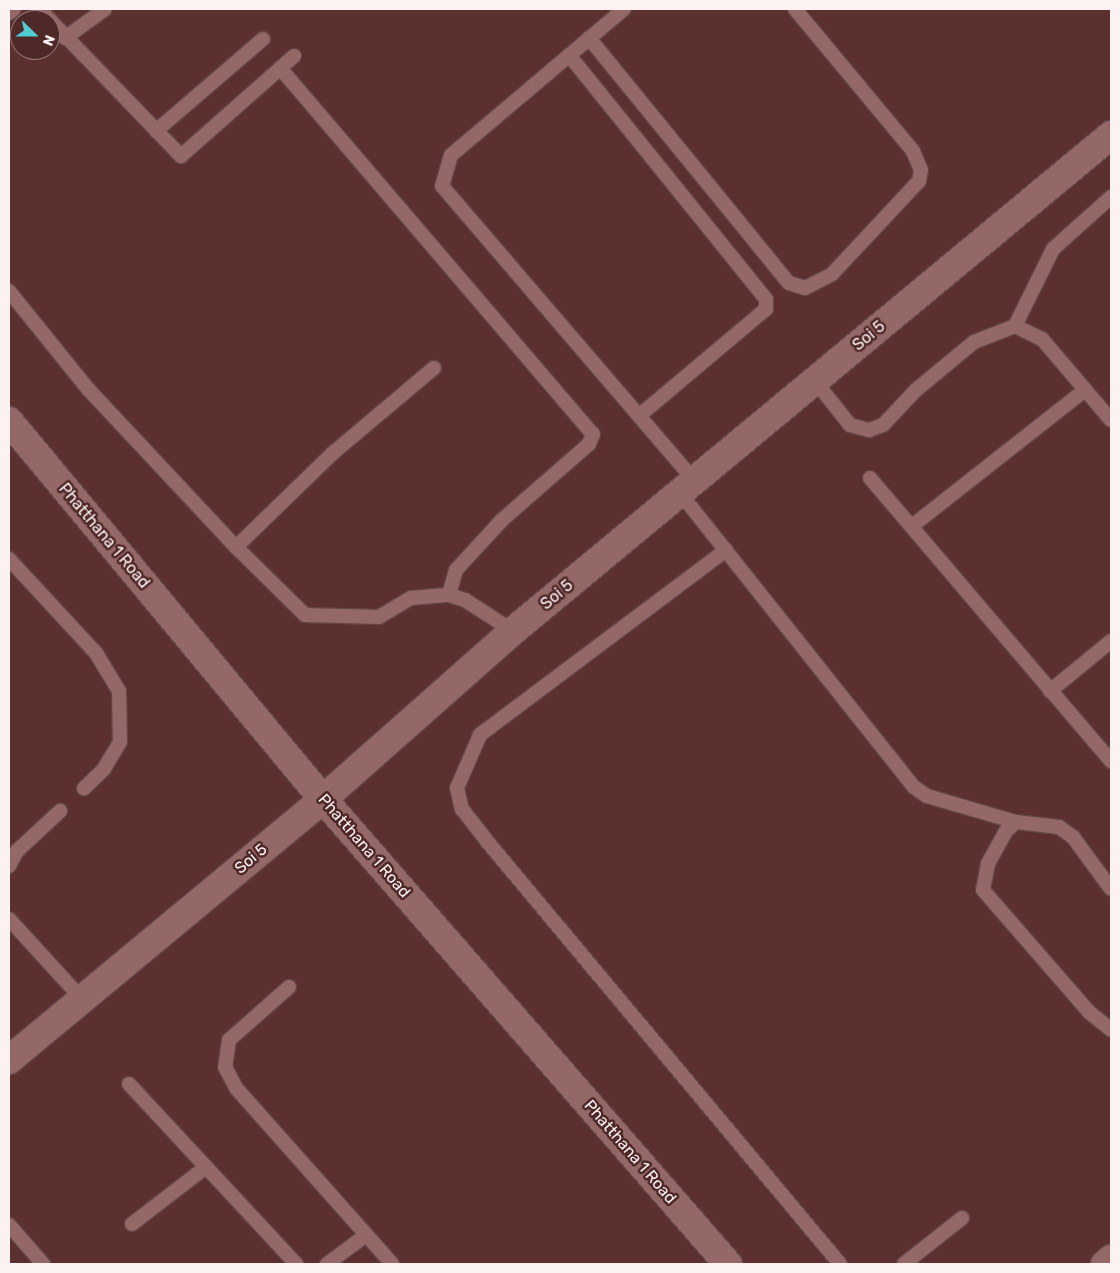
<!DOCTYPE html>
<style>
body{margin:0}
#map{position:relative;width:1120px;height:1273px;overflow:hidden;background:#4f2828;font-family:Rubik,sans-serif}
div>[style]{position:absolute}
.built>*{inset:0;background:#5d3030}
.roads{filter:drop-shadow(1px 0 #634546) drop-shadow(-1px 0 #634546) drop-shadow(0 1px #634546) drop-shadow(0 -1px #634546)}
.lane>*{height:14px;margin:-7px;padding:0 7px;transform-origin:7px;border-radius:7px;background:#946866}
.street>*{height:28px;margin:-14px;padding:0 14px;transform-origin:14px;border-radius:14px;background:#946866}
.secondary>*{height:28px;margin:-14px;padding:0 14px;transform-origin:14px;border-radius:14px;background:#946866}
span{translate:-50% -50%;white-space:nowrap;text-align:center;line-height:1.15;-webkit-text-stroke:5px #4f2828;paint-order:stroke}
.street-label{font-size:16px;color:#fcf2f1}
.frame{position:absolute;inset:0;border:10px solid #fcf2f1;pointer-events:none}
.north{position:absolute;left:10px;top:10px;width:50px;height:50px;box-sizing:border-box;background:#4f2828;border:1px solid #947978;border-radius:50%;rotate:112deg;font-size:14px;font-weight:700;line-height:20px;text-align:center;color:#fcf2f1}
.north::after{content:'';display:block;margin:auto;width:18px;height:22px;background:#51ccd3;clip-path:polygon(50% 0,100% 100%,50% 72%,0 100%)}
</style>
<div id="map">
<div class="built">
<i style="clip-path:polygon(evenodd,9px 9px,1111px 9px,1111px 1264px,9px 1264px,9px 9px,20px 20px,50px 20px,50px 50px,20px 50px,20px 20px)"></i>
</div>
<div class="roads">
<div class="lane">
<i style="left:40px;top:9px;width:15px;rotate:48deg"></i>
<i style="left:624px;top:9px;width:226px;rotate:139.8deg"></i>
<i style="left:451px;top:155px;width:32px;rotate:106deg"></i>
<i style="left:442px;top:186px;width:389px;rotate:49.4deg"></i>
<i style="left:9px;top:13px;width:6px;rotate:-39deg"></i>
<i style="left:50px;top:20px;width:189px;rotate:46.1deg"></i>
<i style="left:181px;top:156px;width:151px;rotate:-41.5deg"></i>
<i style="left:65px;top:38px;width:49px;rotate:-35.9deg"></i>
<i style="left:589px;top:38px;width:316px;rotate:50.8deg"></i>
<i style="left:789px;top:283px;width:17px;rotate:17deg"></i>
<i style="left:805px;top:288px;width:30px;rotate:-27deg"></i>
<i style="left:832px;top:274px;width:127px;rotate:-46.9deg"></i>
<i style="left:919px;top:181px;width:11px;rotate:-80deg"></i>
<i style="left:921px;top:170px;width:21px;rotate:-113deg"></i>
<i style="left:913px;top:151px;width:185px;rotate:-129.7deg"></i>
<i style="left:569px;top:55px;width:314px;rotate:51.1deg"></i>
<i style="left:766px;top:299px;width:10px;rotate:90deg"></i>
<i style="left:766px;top:309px;width:166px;rotate:139.9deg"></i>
<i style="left:280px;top:68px;width:482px;rotate:49.5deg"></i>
<i style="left:593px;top:434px;width:11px;rotate:112deg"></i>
<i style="left:589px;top:444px;width:116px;rotate:138.9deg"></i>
<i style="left:502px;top:520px;width:68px;rotate:132.6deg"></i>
<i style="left:456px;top:570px;width:26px;rotate:106deg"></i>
<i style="left:156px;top:131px;width:141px;rotate:-40.7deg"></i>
<i style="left:9px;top:291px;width:127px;rotate:51.1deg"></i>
<i style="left:89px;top:390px;width:215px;rotate:46.9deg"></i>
<i style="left:236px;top:547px;width:135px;rotate:-44.1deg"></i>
<i style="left:333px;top:453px;width:132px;rotate:-40.1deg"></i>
<i style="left:1015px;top:326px;width:86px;rotate:-63.7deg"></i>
<i style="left:1053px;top:249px;width:78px;rotate:-41.9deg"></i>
<i style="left:815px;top:381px;width:56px;rotate:51.5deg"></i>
<i style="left:850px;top:425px;width:20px;rotate:15deg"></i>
<i style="left:869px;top:430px;width:15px;rotate:-20deg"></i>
<i style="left:883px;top:425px;width:48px;rotate:-46.7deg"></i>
<i style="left:916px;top:390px;width:75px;rotate:-39.6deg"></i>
<i style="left:974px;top:342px;width:44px;rotate:-21.3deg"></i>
<i style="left:1015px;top:326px;width:30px;rotate:26deg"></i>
<i style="left:1042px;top:339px;width:106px;rotate:49.6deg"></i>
<i style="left:870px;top:478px;width:372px;rotate:49.6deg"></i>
<i style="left:680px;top:493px;width:376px;rotate:51.5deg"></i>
<i style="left:914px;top:787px;width:16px;rotate:35deg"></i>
<i style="left:927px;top:796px;width:93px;rotate:16.3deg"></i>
<i style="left:1016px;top:822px;width:13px;rotate:138deg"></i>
<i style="left:1006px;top:831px;width:38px;rotate:119deg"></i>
<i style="left:988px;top:864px;width:26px;rotate:101deg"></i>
<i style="left:983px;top:890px;width:162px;rotate:49deg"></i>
<i style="left:1089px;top:1012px;width:28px;rotate:39deg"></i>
<i style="left:912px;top:526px;width:220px;rotate:-38.2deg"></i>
<i style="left:236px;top:547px;width:97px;rotate:44.6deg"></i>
<i style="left:305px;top:615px;width:74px;rotate:1.5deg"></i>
<i style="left:379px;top:617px;width:37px;rotate:-31deg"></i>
<i style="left:411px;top:598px;width:38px;rotate:-5deg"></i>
<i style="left:449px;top:595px;width:17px;rotate:17deg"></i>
<i style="left:465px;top:600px;width:57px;rotate:32.9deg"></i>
<i style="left:726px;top:550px;width:308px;rotate:143.1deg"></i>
<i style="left:480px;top:735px;width:58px;rotate:113.5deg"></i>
<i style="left:457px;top:788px;width:22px;rotate:77deg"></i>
<i style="left:462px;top:809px;width:39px;rotate:52deg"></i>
<i style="left:486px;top:840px;width:552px;rotate:50.14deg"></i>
<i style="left:9px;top:559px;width:128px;rotate:47.2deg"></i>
<i style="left:96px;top:653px;width:44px;rotate:58.8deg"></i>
<i style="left:119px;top:691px;width:51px;rotate:88.9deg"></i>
<i style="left:120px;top:742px;width:31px;rotate:121deg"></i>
<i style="left:104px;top:769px;width:28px;rotate:136deg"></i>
<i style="left:1050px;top:691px;width:79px;rotate:-39.3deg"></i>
<i style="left:1016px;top:822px;width:43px;rotate:6.6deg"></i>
<i style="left:1059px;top:827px;width:17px;rotate:36deg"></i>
<i style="left:1073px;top:837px;width:64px;rotate:53.8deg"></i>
<i style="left:9px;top:866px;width:17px;rotate:-62deg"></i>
<i style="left:17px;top:851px;width:59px;rotate:-42.9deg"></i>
<i style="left:9px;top:919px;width:108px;rotate:47.6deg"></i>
<i style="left:289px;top:987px;width:80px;rotate:138.5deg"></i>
<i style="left:229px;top:1040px;width:27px;rotate:98deg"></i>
<i style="left:225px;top:1067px;width:24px;rotate:62deg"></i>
<i style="left:236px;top:1088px;width:235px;rotate:48.4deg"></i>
<i style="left:129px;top:1084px;width:246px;rotate:47.1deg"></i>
<i style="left:132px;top:1224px;width:93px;rotate:-37.6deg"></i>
<i style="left:9px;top:1225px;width:52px;rotate:48.9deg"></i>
<i style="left:327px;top:1264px;width:49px;rotate:-36.6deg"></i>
<i style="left:904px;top:1264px;width:74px;rotate:-38.4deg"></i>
</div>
<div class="street">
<i style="left:9px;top:1060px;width:408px;rotate:-39.7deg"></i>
<i style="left:323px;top:799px;width:254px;rotate:-41.5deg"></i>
<i style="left:513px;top:631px;width:777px;rotate:-39.67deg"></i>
<i style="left:1105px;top:1264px;width:8px;rotate:-40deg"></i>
</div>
<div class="secondary">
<i style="left:9px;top:421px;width:491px;rotate:50.3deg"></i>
<i style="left:323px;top:799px;width:617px;rotate:48.95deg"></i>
</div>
</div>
<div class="street-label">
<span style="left:869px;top:336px;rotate:-40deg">Soi 5</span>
<span style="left:104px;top:536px;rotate:50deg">Phatthana 1 Road</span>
<span style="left:557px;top:595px;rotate:-40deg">Soi 5</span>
<span style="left:364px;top:846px;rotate:49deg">Phatthana 1 Road</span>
<span style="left:251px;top:859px;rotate:-40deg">Soi 5</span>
<span style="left:630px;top:1152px;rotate:49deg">Phatthana 1 Road</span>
</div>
<div class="frame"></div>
<div class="north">N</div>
</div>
